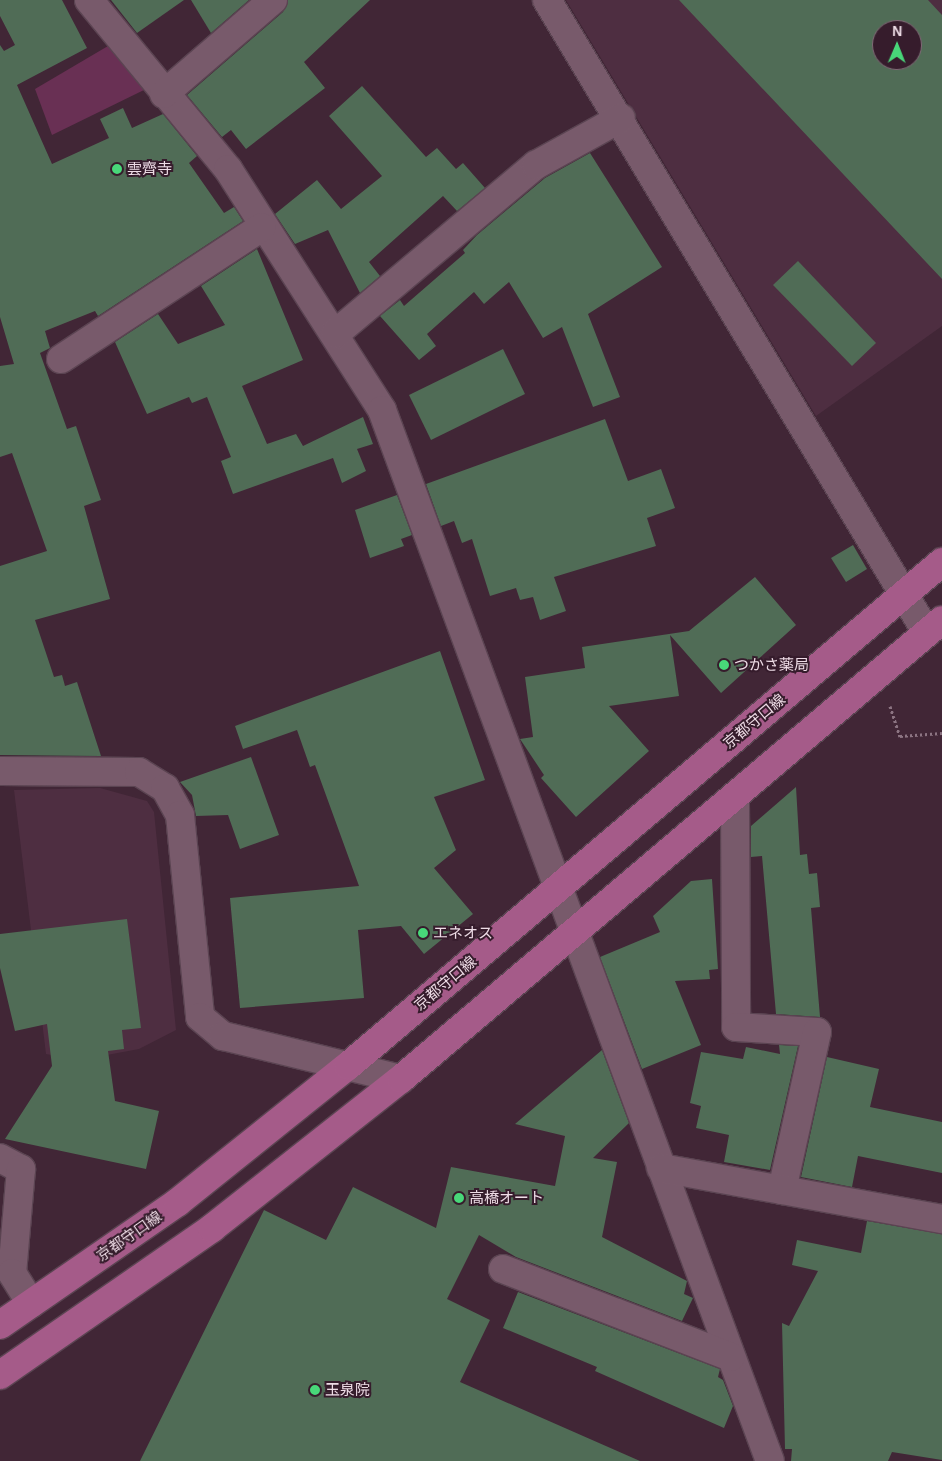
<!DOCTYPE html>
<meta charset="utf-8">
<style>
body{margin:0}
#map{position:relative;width:942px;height:1461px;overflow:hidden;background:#412636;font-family:Arial,"Noto Sans JP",sans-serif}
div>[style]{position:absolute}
.built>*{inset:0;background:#4e2e41}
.green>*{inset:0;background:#693054}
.building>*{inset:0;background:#506c56}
.path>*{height:3px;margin-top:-1.5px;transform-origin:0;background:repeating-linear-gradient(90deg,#8c7482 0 2.5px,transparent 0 5px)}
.roads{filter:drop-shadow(1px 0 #5b4452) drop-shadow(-1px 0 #5b4452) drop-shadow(0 1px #5b4452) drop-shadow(0 -1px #5b4452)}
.minor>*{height:28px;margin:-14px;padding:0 14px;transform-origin:14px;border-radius:14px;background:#785a6b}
.primary>*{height:28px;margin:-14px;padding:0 14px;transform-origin:14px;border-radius:14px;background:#a55b89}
.dots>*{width:14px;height:14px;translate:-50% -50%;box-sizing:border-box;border:2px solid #361c2c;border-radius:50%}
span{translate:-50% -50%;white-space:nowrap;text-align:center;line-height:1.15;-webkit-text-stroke:4px #361c2c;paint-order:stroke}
.poi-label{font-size:15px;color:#eedce6}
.left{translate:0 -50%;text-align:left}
.street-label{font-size:15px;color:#eedce6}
.north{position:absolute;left:872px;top:20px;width:50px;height:50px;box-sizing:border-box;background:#361c2c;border:1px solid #806976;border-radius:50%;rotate:1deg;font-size:14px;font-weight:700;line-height:20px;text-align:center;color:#eedce6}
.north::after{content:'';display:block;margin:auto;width:18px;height:22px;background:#48d779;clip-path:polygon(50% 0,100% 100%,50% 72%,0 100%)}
</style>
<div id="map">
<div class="built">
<i style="clip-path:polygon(evenodd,566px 0,942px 0,942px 326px,816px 416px,566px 0,882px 30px,912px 30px,912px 60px,882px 60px,882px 30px)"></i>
<i style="clip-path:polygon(100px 788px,147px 801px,154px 812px,176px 1030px,139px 1049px,80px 1060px,46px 1054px,14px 790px)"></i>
</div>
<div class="green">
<i style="clip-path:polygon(108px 46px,146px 89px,52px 135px,35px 89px)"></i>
</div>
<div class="building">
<i style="clip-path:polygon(0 0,62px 0,87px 48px,17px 85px,52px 164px,109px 138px,100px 119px,123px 108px,132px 128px,163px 114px,197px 156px,189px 163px,224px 213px,234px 207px,243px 221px,98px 316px,95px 311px,45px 331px,50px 348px,40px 353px,67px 429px,76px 426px,101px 500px,84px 506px,110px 599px,35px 620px,54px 677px,62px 675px,65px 686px,77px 682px,101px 756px,0 755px,0 566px,47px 551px,12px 453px,0 457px,0 366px,14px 364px,0 317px,0 45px,4px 51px,15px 45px,0 16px)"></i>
<i style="clip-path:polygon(111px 0,184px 0,137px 33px)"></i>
<i style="clip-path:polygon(191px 0,249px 0,211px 33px)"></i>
<i style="clip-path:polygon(288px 0,370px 0,304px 62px,325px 88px,246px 149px,231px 130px,222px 137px,187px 95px,283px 12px)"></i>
<i style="clip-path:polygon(evenodd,679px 0,928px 0,942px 15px,942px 279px,679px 0,882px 30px,912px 30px,912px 60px,882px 60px,882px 30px)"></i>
<i style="clip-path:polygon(362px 86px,426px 157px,437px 148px,456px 169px,463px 163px,485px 188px,457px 211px,443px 196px,369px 262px,380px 276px,360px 293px,328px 230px,295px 244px,275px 214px,317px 180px,341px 209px,382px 176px,329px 116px)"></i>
<i style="clip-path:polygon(590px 153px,662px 267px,588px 314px,620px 397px,593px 407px,562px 327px,543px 338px,509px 282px,484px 304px,474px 292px,427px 334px,436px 346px,419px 360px,380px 316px,400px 300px,404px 306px,465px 253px,463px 250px,477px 235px,545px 178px)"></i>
<i style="clip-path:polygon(257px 249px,303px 360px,242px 386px,267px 444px,296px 434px,303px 446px,363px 417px,373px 444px,357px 449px,366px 471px,342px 483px,333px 458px,233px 494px,221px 461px,231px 457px,207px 397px,192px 403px,189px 397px,147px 414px,115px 342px,158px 314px,178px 344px,225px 325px,201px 286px)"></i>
<i style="clip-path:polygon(798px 261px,876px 343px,852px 366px,773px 285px)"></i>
<i style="clip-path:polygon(503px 349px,525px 394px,431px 440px,409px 395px)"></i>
<i style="clip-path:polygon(605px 419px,628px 481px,661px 469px,675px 508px,647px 518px,656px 546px,554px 577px,566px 611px,540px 620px,533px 597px,520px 600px,516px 588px,490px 596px,472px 539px,462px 543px,454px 521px,441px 526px,426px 484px)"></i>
<i style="clip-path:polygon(397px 495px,412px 535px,401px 539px,404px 546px,370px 558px,355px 510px)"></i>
<i style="clip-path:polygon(853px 545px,867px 569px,846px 582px,831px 558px)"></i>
<i style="clip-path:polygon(755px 577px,796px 625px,721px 693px,670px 635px,679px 696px,609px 706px,649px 751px,576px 817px,541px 778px,544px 775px,520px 739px,533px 737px,525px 677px,585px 668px,582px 647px,689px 631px)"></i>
<i style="clip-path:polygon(440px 651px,485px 780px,434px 797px,456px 850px,434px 868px,473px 914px,424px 954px,401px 926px,358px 930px,364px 998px,240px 1008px,230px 898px,359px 886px,315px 765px,310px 767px,297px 730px,243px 749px,235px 726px)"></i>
<i style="clip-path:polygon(251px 757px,279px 835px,240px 849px,228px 815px,196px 816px,192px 795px,180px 782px)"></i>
<i style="clip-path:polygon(796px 787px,800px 855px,807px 854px,809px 874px,817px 873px,820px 907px,811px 908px,820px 1017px,776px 1014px,762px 856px,751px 857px,751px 826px)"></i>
<i style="clip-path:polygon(712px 879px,718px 969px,709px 970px,710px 979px,675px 981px,701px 1045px,642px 1069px,600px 957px,660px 932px,653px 916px,691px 881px)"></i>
<i style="clip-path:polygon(127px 919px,141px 1028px,122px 1030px,124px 1049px,108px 1051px,115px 1101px,159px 1111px,146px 1169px,5px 1139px,52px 1066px,47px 1024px,15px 1031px,0 968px,0 934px)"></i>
<i style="clip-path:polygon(779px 1045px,798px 1046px,770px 1170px,724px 1162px,729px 1135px,696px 1128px,701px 1106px,690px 1103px,701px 1052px,743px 1059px,746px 1047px,780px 1054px)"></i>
<i style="clip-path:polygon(602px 1050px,629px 1123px,593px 1158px,617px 1162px,602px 1237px,687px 1281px,684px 1294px,693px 1298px,682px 1321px,516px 1257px,479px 1235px,447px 1299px,490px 1320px,460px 1382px,640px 1461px,140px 1461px,264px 1210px,326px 1240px,353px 1187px,436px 1228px,451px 1167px,555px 1186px,565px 1136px,515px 1124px)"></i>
<i style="clip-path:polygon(827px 1057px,879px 1069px,870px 1107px,942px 1122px,942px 1173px,858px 1156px,852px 1187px,801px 1177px)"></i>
<i style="clip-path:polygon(867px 1221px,942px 1234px,942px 1460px,892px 1452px,888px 1461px,791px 1461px,792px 1449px,785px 1449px,782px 1323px,789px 1326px,818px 1271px,792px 1265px,797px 1240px,861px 1253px)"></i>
<i style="clip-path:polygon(518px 1292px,720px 1369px,718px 1377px,723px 1380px,733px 1406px,724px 1428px,595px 1371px,597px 1367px,503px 1328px)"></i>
</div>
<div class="path">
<i style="left:890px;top:706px;width:32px;rotate:72deg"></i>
<i style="left:900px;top:736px;width:42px;rotate:-4.1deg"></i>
</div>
<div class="roads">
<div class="minor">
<i style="left:89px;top:0;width:219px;rotate:50.6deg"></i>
<i style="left:228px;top:169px;width:286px;rotate:57.4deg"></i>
<i style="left:382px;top:410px;width:1120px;rotate:69.74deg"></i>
<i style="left:547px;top:0;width:738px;rotate:59.02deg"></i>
<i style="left:164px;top:94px;width:144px;rotate:-40.8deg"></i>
<i style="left:335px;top:334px;width:263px;rotate:-40.1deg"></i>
<i style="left:536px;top:165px;width:97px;rotate:-28.9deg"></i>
<i style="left:61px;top:359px;width:240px;rotate:-33.3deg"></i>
<i style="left:0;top:771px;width:139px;rotate:0.4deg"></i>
<i style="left:139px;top:772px;width:31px;rotate:32deg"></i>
<i style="left:165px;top:788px;width:31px;rotate:61deg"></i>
<i style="left:180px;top:815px;width:203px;rotate:84.3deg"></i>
<i style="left:200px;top:1017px;width:30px;rotate:40deg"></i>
<i style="left:223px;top:1036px;width:183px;rotate:13.6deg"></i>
<i style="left:735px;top:799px;width:228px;rotate:89.7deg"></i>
<i style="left:736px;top:1027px;width:81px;rotate:3.5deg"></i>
<i style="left:817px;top:1032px;width:162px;rotate:102.5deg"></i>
<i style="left:0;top:1158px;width:24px;rotate:28deg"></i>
<i style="left:21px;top:1169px;width:104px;rotate:94.9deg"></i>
<i style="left:12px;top:1273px;width:36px;rotate:58deg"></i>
<i style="left:661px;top:1168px;width:286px;rotate:10.3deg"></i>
<i style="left:503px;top:1269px;width:244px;rotate:21.1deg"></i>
</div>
<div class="primary">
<i style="left:0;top:1325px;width:216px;rotate:-34.6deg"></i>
<i style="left:178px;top:1202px;width:218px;rotate:-38.7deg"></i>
<i style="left:348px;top:1066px;width:779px;rotate:-40.31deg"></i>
<i style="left:0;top:1375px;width:258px;rotate:-34.7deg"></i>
<i style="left:212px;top:1228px;width:241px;rotate:-38.3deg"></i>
<i style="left:401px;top:1079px;width:709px;rotate:-40.31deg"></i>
</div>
</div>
<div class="dots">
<i style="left:117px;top:169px;background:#48d779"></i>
<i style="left:724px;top:665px;background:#48d779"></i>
<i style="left:423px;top:933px;background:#48d779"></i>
<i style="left:459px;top:1198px;background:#48d779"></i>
<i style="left:315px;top:1390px;background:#48d779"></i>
</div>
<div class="poi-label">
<span class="left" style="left:127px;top:169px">雲齊寺</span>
<span class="left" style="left:734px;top:665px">つかさ薬局</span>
<span class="left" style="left:433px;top:933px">エネオス</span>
<span class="left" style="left:469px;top:1198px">高橋オート</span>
<span class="left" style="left:325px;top:1390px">玉泉院</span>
</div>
<div class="street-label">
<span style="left:754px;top:721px;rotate:-40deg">京都守口線</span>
<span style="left:445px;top:983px;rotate:-40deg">京都守口線</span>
<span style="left:129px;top:1236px;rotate:-35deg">京都守口線</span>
</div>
<div class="north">N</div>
</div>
